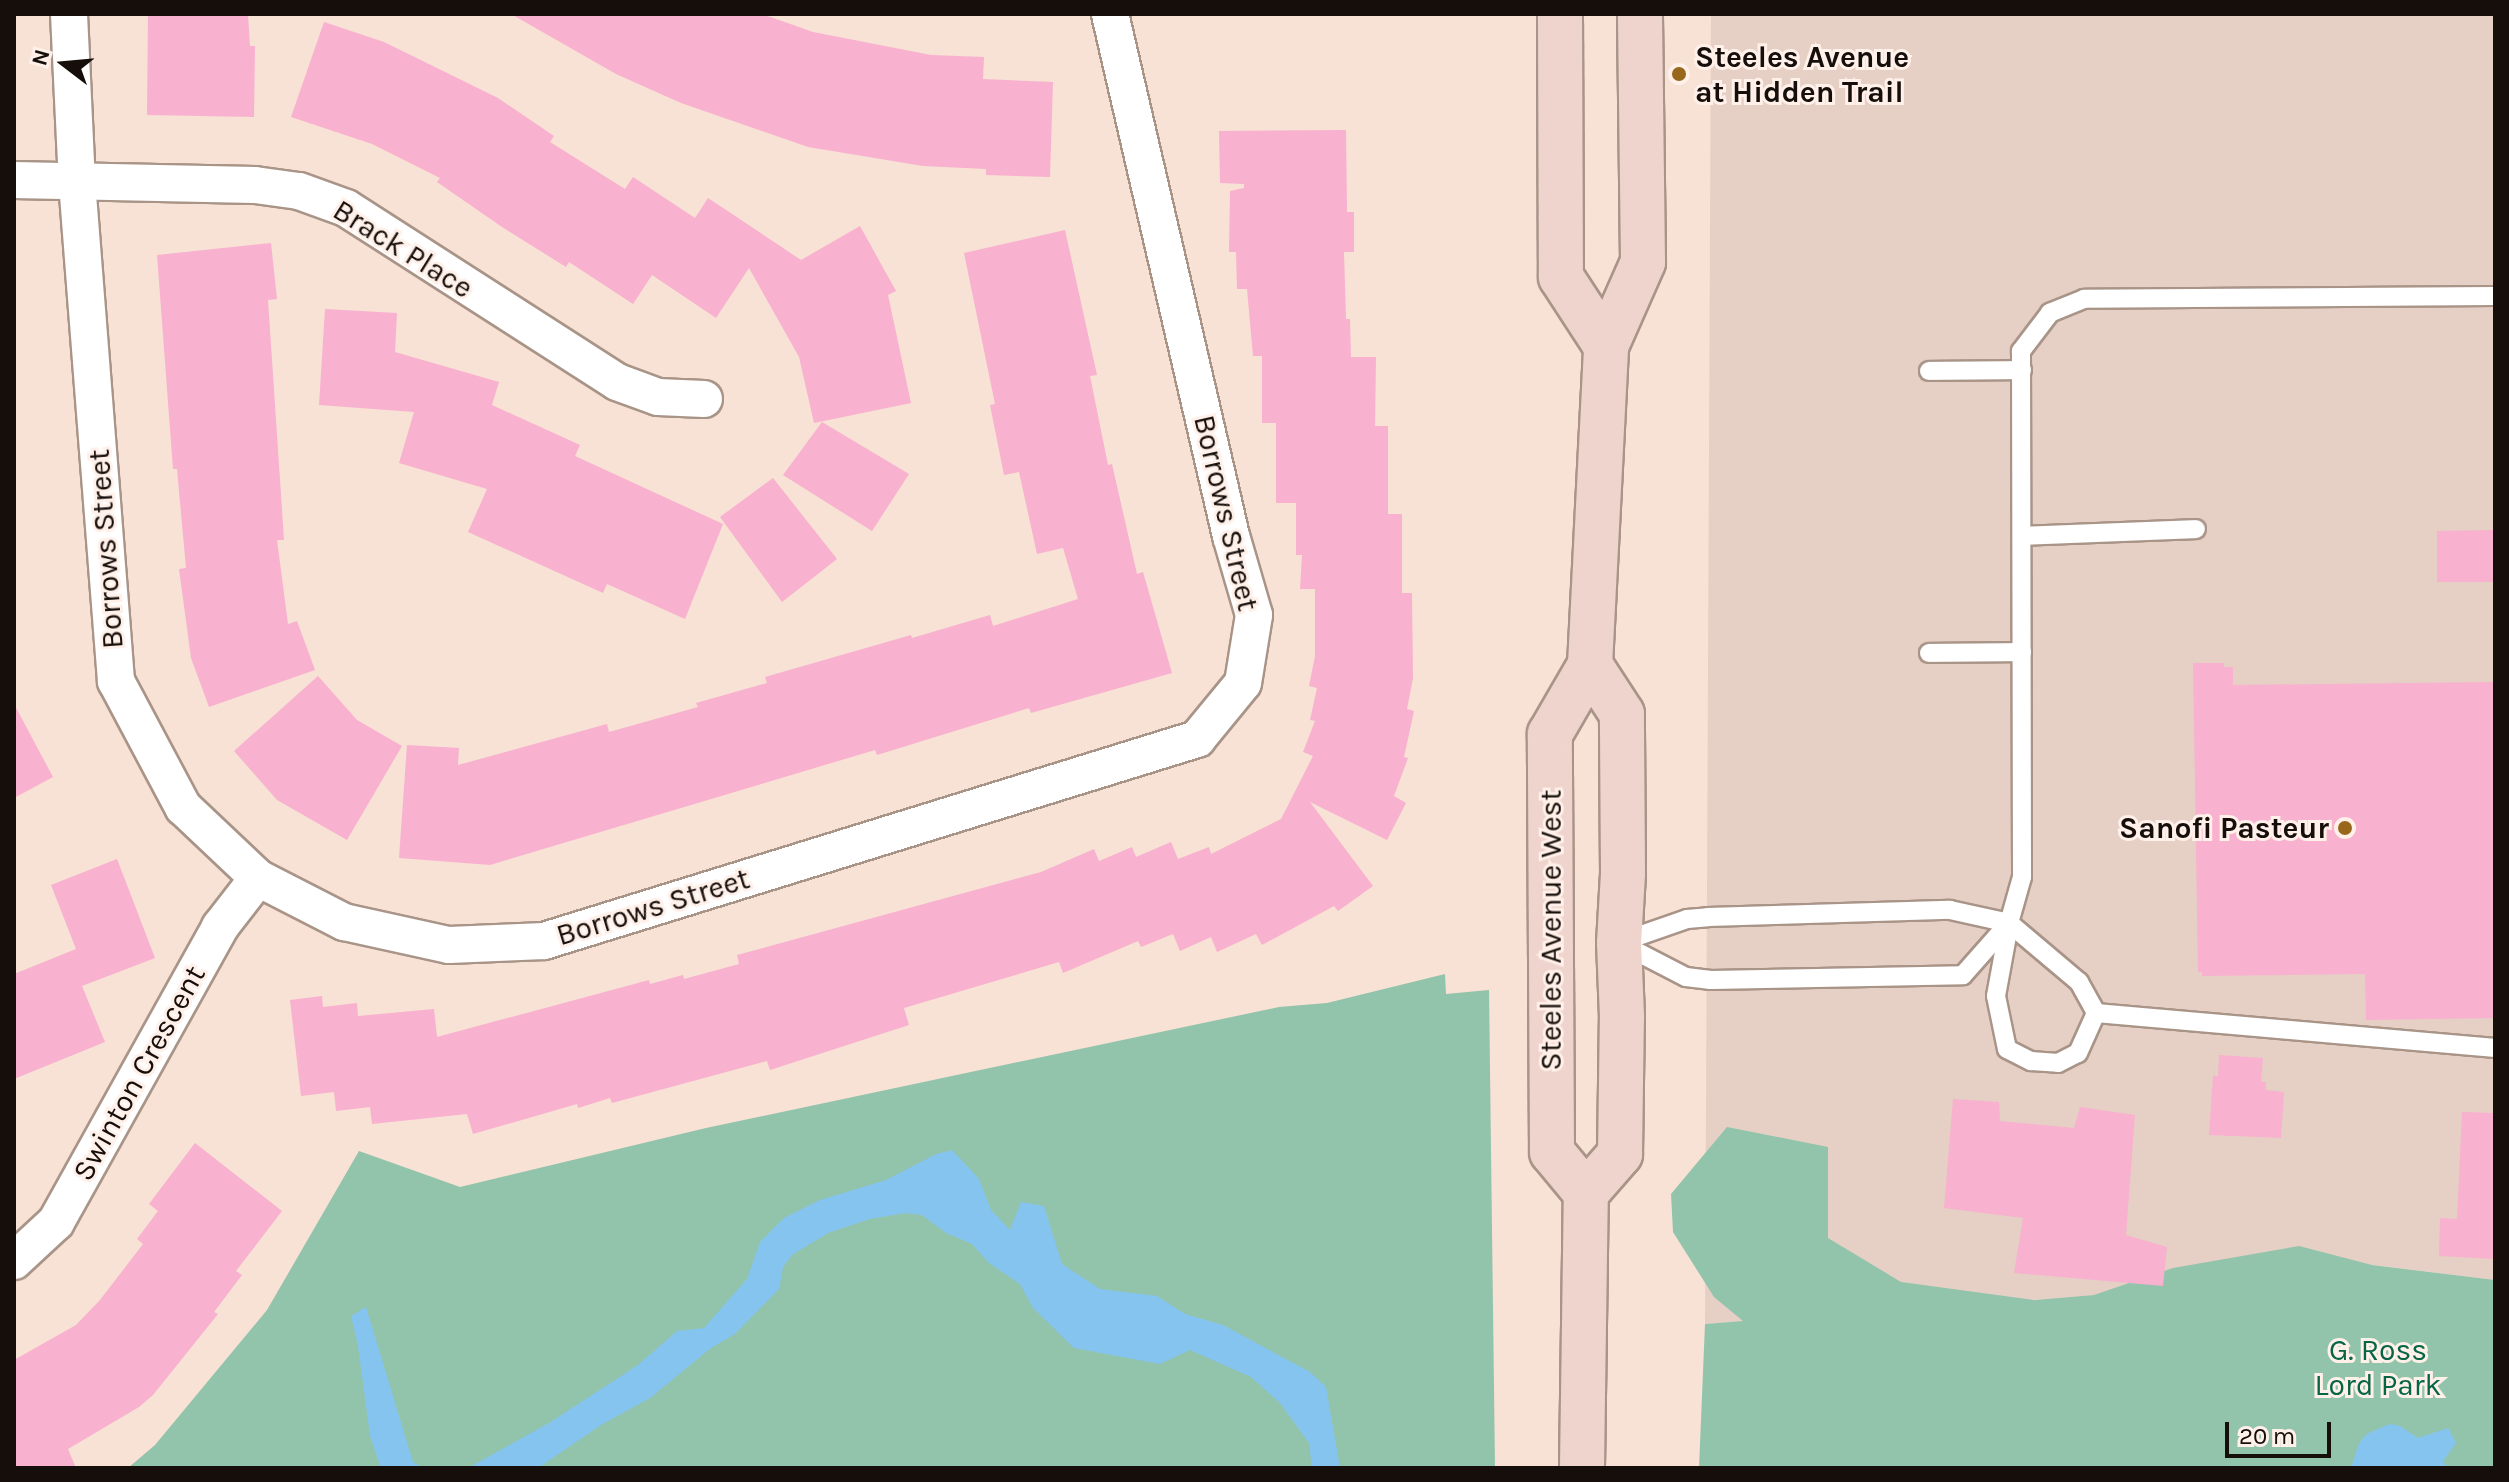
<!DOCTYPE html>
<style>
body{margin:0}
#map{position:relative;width:2509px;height:1482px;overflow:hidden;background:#f8e1d5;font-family:Karla,sans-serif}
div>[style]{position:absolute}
.industrial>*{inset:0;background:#e6cfc5}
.green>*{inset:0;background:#92c3ab}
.water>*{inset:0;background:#86c4f0}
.building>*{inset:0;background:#f8b1cf}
.roads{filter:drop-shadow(2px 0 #a99488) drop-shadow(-2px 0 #a99488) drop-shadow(0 2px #a99488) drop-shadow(0 -2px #a99488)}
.service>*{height:18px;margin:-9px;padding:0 9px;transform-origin:9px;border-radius:9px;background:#fff}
.minor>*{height:36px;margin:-18px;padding:0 18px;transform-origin:18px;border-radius:18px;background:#fff}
.secondary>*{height:44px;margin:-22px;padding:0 22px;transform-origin:22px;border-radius:22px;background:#efd4cd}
.dots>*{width:22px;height:22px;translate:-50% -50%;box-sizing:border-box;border:4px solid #fff0e9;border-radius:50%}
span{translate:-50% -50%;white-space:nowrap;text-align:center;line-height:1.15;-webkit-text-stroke:6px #fff0e9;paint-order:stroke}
.poi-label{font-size:30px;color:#160e0a;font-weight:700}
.left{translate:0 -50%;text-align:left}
.right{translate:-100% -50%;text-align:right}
.street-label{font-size:30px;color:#160e0a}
.park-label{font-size:30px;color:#056545}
.frame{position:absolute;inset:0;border:16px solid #160e0a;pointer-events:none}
.north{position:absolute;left:24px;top:24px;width:80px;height:80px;-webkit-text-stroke:6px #fff0e9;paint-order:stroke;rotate:286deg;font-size:22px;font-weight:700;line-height:32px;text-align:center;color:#160e0a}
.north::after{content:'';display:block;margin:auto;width:28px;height:36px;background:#160e0a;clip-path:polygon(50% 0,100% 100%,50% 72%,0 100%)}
.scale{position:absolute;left:2225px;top:1422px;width:106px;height:36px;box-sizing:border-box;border:4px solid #160e0a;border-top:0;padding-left:10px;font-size:24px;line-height:28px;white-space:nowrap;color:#160e0a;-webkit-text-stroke:6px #fff0e9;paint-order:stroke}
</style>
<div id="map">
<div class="industrial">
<i style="clip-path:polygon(1711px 14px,2495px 14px,2495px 1280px,2374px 1265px,2219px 1286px,1705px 1324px)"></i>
</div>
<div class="green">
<i style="clip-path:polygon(1445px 974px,1446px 994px,1489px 990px,1495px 1468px,128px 1468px,155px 1445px,267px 1310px,359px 1151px,460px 1187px,706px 1128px,1279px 1007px,1327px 1003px)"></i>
<i style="clip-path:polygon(1727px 1127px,1828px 1147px,1828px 1238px,1901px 1282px,2034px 1300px,2094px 1295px,2173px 1268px,2299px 1246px,2372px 1265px,2495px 1280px,2495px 1468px,1699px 1468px,1705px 1324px,1743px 1321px,1714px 1297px,1673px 1232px,1671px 1194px)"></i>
</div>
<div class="water">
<i style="clip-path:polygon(952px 1150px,979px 1179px,991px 1210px,1010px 1230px,1021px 1202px,1044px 1206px,1062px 1264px,1100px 1289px,1157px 1296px,1185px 1314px,1223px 1325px,1310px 1372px,1326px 1387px,1340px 1468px,1312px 1468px,1309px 1443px,1280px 1403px,1251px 1377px,1190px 1350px,1160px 1364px,1074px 1348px,1033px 1308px,1020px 1284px,989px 1263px,972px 1244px,946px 1233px,922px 1215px,905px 1213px,870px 1219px,828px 1233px,792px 1255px,783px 1267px,779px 1289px,735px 1334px,711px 1348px,650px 1398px,601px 1425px,538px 1468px,468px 1468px,549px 1423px,638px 1365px,677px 1331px,704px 1328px,747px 1279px,760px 1242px,784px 1218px,820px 1200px,886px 1180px,936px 1154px)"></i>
<i style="clip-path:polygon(366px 1307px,413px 1462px,423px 1468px,381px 1468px,370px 1436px,358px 1346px,351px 1316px)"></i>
<i style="clip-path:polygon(2389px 1424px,2400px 1426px,2418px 1438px,2448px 1428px,2456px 1443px,2443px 1461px,2448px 1468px,2351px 1468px,2359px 1443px,2367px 1434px)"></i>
</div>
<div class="building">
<i style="clip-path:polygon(148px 14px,248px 14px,250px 46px,255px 46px,254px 117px,147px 115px)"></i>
<i style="clip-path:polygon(511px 14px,762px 14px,813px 32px,931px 55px,984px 57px,983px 79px,1053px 82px,1050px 177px,986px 175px,986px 169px,923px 166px,808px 147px,681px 103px,616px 74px)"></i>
<i style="clip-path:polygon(324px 22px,384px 42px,498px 98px,554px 136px,550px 142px,625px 189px,633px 177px,695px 218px,708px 198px,801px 260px,860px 226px,896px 291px,888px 295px,911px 403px,814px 423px,799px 357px,749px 268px,716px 318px,652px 275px,633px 304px,569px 262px,566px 267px,502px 227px,437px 182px,440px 178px,372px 144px,291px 117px)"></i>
<i style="clip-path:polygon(1346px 130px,1347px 212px,1354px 212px,1354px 252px,1344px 252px,1346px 319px,1350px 319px,1351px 357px,1376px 357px,1375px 426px,1388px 426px,1388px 514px,1402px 514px,1402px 593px,1412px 593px,1413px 678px,1407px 709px,1414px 711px,1404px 757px,1408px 758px,1394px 796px,1406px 803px,1387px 840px,1310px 802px,1373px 886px,1338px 911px,1334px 906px,1262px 945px,1256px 934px,1217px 952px,1211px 937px,1180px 951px,1173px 934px,1141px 947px,1138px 941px,1063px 973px,1059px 962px,904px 1008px,909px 1025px,770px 1070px,767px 1061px,612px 1103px,610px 1098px,578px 1108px,577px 1104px,473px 1134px,467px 1114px,372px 1124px,370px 1107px,336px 1111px,334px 1092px,301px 1096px,290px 1000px,322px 996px,323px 1007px,357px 1003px,358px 1016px,434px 1009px,437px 1037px,649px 980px,650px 984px,683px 975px,684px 979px,739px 964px,737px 955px,1041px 872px,1094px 849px,1099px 861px,1132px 847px,1136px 857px,1171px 842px,1178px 859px,1209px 847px,1211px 854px,1281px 819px,1313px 756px,1303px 752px,1315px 721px,1310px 720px,1317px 688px,1309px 686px,1315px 656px,1315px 589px,1300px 589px,1302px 555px,1296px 555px,1296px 503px,1276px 503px,1276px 423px,1262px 423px,1262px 356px,1253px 356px,1247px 289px,1237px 289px,1236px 252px,1229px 252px,1230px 191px,1244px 188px,1244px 184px,1220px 183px,1219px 131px)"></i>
<i style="clip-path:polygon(1065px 230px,1097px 375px,1090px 376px,1108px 465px,1112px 464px,1137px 574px,1143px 572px,1172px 673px,1031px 713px,1029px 708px,877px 755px,875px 750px,490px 865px,399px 858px,407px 745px,459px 748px,458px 765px,607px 724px,609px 732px,698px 707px,696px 703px,767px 683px,765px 677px,911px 635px,912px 638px,990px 615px,993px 626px,1078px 599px,1063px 548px,1037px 554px,1019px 472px,1004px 475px,990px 405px,995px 404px,964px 253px)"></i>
<i style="clip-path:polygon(271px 243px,277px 299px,268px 300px,284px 540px,277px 540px,288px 624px,297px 621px,315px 670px,209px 707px,191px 658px,179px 569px,186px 568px,177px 469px,173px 469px,157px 255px)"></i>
<i style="clip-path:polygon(325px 309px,397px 313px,395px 352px,499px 382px,492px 405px,580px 445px,575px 456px,723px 524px,685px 619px,607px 584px,603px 593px,468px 532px,487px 489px,399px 463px,414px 412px,319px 405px)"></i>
<i style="clip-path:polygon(822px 422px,909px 474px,872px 531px,783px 475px)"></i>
<i style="clip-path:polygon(773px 478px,837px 559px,782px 602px,720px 517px)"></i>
<i style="clip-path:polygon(2495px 530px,2495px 582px,2437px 582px,2437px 531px)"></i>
<i style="clip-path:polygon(2193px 663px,2224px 663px,2224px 667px,2233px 667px,2233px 685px,2495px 682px,2495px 1018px,2366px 1020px,2365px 974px,2202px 976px,2202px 972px,2198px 972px)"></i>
<i style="clip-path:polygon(318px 676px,357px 720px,402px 746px,347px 840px,277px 800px,234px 751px)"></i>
<i style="clip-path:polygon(14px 704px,53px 777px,14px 798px)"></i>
<i style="clip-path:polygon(117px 859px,155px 958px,82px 986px,105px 1042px,14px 1079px,14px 974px,76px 949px,51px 885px)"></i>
<i style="clip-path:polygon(2219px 1055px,2263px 1058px,2261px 1082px,2266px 1082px,2266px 1090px,2284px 1092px,2281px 1138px,2209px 1135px,2213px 1076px,2218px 1076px)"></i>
<i style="clip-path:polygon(1953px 1099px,1999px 1102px,2000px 1121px,2074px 1128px,2080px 1107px,2135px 1115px,2126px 1235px,2167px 1247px,2163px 1286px,2014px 1273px,2023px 1218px,1944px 1208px)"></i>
<i style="clip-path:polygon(2462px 1112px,2495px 1113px,2495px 1259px,2439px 1256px,2440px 1218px,2457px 1219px)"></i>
<i style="clip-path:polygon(195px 1143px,282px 1211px,236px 1271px,242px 1275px,214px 1312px,218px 1314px,153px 1395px,139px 1407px,68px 1449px,76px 1468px,14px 1468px,14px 1360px,76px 1325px,100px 1300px,143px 1244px,137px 1239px,158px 1211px,149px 1204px)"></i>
</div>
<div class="roads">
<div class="service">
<i style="left:2495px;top:296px;width:411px;rotate:179.6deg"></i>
<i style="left:2084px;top:299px;width:37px;rotate:158deg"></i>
<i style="left:2050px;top:313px;width:48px;rotate:127.3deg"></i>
<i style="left:2021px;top:351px;width:526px;rotate:89.89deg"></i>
<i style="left:2022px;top:877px;width:48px;rotate:105.8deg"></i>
<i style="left:2009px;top:923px;width:92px;rotate:40.1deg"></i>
<i style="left:2079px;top:982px;width:35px;rotate:61deg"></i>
<i style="left:2096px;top:1013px;width:401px;rotate:5deg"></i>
<i style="left:1929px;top:371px;width:93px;rotate:-0.6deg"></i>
<i style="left:2022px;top:536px;width:174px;rotate:-2.3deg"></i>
<i style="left:1929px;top:653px;width:93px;rotate:-0.6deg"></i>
<i style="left:2009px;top:925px;width:72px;rotate:100.4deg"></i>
<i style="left:1996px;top:996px;width:54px;rotate:78.3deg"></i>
<i style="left:2007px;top:1049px;width:27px;rotate:27deg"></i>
<i style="left:2031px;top:1061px;width:27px;rotate:4deg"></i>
<i style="left:2058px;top:1063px;width:22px;rotate:-27deg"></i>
<i style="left:2078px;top:1053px;width:44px;rotate:-65.8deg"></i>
<i style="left:1621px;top:942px;width:70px;rotate:-19.2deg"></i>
<i style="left:1687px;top:919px;width:21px;rotate:-5deg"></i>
<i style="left:1708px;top:917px;width:242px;rotate:-1.7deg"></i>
<i style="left:1950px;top:910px;width:60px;rotate:12.4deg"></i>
<i style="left:1620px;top:943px;width:74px;rotate:27.3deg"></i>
<i style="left:1686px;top:977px;width:25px;rotate:7deg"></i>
<i style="left:1711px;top:980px;width:252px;rotate:-1.1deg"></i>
<i style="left:1963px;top:975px;width:69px;rotate:-48.5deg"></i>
</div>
<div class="minor">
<i style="left:69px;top:14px;width:168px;rotate:87.3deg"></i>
<i style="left:77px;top:182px;width:501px;rotate:85.53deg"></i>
<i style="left:116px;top:681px;width:143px;rotate:62deg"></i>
<i style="left:183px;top:807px;width:103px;rotate:43.4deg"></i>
<i style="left:258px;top:878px;width:97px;rotate:27.1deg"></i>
<i style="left:344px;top:922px;width:107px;rotate:12.4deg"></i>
<i style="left:449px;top:945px;width:95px;rotate:-2.4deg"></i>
<i style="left:544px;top:941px;width:684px;rotate:-17.19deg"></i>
<i style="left:1197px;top:739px;width:72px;rotate:-50.6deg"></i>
<i style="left:1243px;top:683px;width:69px;rotate:-80.8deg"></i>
<i style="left:1254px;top:615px;width:82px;rotate:-106.2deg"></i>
<i style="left:1231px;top:536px;width:536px;rotate:-103.05deg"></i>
<i style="left:14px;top:180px;width:241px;rotate:1.2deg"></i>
<i style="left:255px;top:185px;width:44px;rotate:7.8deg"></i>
<i style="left:299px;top:191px;width:50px;rotate:19.9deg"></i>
<i style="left:346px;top:208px;width:322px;rotate:32.7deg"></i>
<i style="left:617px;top:382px;width:44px;rotate:20.1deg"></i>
<i style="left:658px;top:397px;width:46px;rotate:2.5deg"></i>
<i style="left:14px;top:1261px;width:57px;rotate:-42.9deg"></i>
<i style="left:56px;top:1222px;width:338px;rotate:-60.9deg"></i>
<i style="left:220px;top:927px;width:62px;rotate:-52.2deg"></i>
</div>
<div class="secondary">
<i style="left:1560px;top:14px;width:263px;rotate:89.8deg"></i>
<i style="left:1561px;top:277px;width:82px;rotate:56.9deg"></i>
<i style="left:1586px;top:1193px;width:53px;rotate:-129.7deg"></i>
<i style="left:1552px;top:1152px;width:418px;rotate:-90.3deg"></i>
<i style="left:1550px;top:734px;width:80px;rotate:-59.9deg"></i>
<i style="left:1590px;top:665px;width:319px;rotate:-87.1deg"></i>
<i style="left:1606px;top:346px;width:92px;rotate:-66.2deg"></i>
<i style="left:1643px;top:262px;width:248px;rotate:-90.7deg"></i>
<i style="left:1582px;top:1468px;width:275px;rotate:-89.2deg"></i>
<i style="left:1586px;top:1193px;width:52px;rotate:-48.9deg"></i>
<i style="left:1620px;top:1154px;width:137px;rotate:-89.2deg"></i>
<i style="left:1622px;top:1017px;width:74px;rotate:-92.3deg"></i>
<i style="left:1619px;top:943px;width:70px;rotate:-86.7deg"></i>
<i style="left:1623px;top:873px;width:159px;rotate:-90.4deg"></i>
<i style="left:1622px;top:714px;width:59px;rotate:-123.1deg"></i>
</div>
</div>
<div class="dots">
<i style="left:1679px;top:74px;background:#99671b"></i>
<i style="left:2345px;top:828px;background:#99671b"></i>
</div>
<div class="poi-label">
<span class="left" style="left:1695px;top:74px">Steeles Avenue<br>at Hidden Trail</span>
<span class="right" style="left:2329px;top:828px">Sanofi Pasteur</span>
</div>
<div class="street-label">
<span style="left:403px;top:249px;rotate:32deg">Brack Place</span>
<span style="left:1226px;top:513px;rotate:77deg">Borrows Street</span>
<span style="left:106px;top:549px;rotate:-94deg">Borrows Street</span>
<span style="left:653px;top:907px;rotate:-17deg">Borrows Street</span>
<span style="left:1551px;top:930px;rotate:-90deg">Steeles Avenue West</span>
<span style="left:139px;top:1073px;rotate:-61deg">Swinton Crescent</span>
</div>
<div class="park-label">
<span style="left:2378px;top:1367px">G. Ross<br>Lord Park</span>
</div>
<div class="frame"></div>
<div class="north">N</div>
<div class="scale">20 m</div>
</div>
